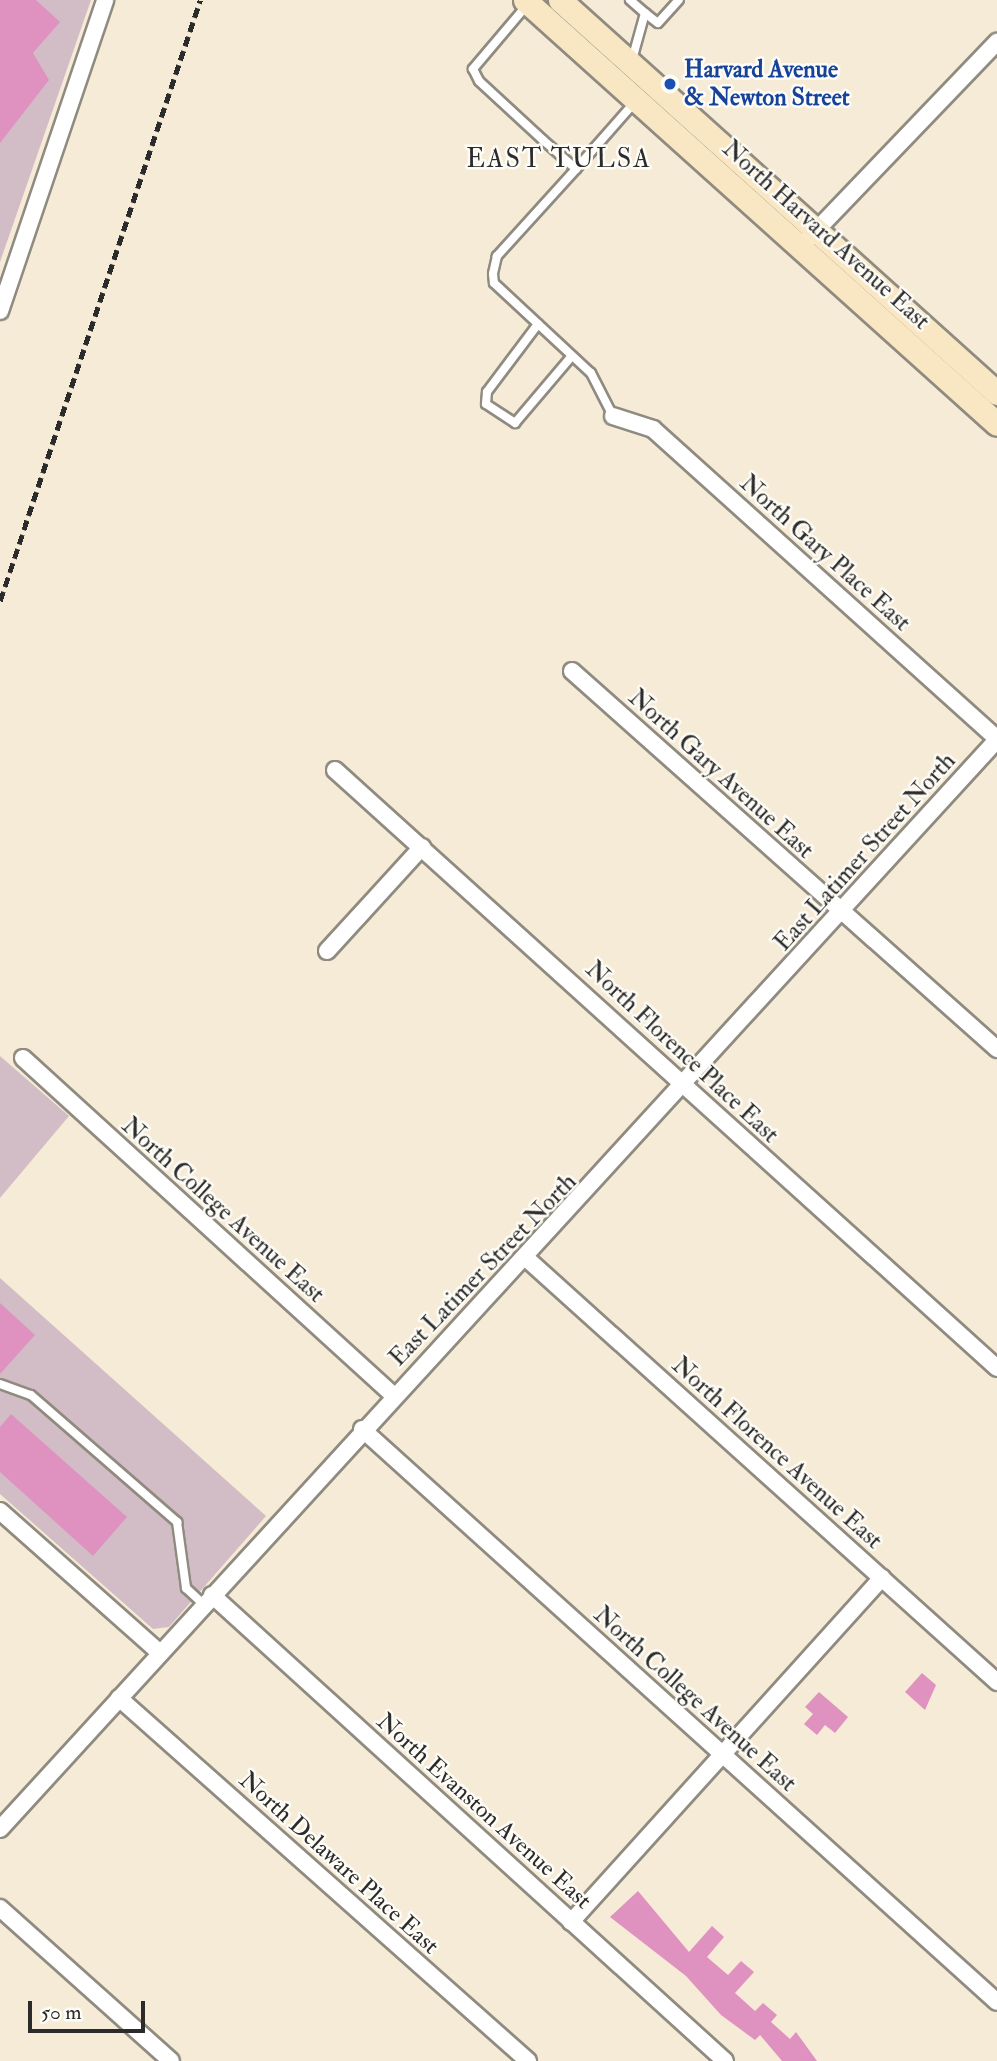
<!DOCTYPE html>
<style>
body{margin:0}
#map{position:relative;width:997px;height:2061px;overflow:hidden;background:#f6ebd6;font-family:"IM FELL Double Pica",serif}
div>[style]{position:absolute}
.industrial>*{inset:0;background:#d2bdc6}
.building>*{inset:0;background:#df92bf}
.roads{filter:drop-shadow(2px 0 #908b80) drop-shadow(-2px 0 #908b80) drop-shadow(0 2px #908b80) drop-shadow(0 -2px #908b80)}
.service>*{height:8px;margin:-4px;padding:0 4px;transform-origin:4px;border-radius:4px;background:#fff}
.minor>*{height:16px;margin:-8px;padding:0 8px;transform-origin:8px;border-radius:8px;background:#fff}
.secondary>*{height:23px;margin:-11.5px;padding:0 11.5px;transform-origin:11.5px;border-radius:11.5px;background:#f9e7c3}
.rail>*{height:4.5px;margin-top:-2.25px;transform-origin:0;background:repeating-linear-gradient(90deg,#2b2b2b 0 10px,transparent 0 15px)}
.dots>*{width:19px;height:19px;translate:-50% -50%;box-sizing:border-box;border:4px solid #fdfcf7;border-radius:50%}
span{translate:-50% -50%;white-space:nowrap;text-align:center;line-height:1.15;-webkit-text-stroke:5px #fdfcf7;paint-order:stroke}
.transit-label{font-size:24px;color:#164399;font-weight:700}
.left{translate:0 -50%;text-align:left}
.street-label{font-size:24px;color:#2b2b2b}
.neighbourhood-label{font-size:26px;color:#2b2b2b;letter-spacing:2px}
.scale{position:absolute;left:28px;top:2001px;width:117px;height:32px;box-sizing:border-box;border:4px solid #2b2b2b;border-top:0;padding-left:9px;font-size:21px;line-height:24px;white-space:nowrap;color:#2b2b2b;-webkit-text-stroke:5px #fdfcf7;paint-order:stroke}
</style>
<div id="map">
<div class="industrial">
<i style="clip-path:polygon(0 0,91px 0,0 262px)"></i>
<i style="clip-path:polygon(0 1056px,69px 1116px,0 1198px)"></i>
<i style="clip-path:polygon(0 1278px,266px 1516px,169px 1627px,153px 1629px,0 1494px)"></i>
</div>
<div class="building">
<i style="clip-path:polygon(0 0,36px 0,60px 22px,33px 53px,49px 80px,0 143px)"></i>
<i style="clip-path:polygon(0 1303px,35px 1335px,0 1374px)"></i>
<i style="clip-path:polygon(11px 1414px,127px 1517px,93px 1556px,0 1472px,0 1427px)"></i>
<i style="clip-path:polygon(922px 1673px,936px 1685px,925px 1710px,905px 1692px)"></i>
<i style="clip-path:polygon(819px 1692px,848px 1717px,835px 1733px,825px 1725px,817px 1735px,804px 1724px,813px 1714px,805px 1707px)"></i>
<i style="clip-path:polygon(638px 1891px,689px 1952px,712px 1926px,724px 1937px,707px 1957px,728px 1975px,741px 1961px,754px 1972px,735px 1993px,755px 2011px,763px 2003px,777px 2015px,771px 2022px,790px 2039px,796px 2032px,817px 2061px,782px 2061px,760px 2035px,755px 2040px,721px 2015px,686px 1976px,610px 1917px)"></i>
</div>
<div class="roads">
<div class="service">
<i style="left:630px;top:0;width:20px;rotate:41deg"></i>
<i style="left:645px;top:13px;width:49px;rotate:105.5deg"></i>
<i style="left:527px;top:5px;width:84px;rotate:130.2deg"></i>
<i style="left:473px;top:69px;width:13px;rotate:63deg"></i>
<i style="left:479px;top:81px;width:87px;rotate:42.7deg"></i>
<i style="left:543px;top:140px;width:44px;rotate:41.3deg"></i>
<i style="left:576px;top:169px;width:88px;rotate:-48.7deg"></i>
<i style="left:645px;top:13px;width:16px;rotate:38deg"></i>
<i style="left:658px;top:23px;width:31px;rotate:-48deg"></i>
<i style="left:576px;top:169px;width:118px;rotate:132.2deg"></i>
<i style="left:497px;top:256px;width:18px;rotate:103deg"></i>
<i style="left:493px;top:274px;width:9px;rotate:84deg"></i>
<i style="left:494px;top:283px;width:132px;rotate:42.9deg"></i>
<i style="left:591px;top:373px;width:48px;rotate:62.9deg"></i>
<i style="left:538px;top:324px;width:85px;rotate:126.9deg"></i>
<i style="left:487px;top:392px;width:12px;rotate:95deg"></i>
<i style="left:486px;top:404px;width:35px;rotate:33deg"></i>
<i style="left:515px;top:423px;width:87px;rotate:-49.7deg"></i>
<i style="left:0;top:1384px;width:33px;rotate:20deg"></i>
<i style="left:31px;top:1395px;width:194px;rotate:41deg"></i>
<i style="left:177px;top:1522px;width:67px;rotate:82.2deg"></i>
<i style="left:186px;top:1588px;width:25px;rotate:43deg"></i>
</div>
<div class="minor">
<i style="left:809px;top:238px;width:272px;rotate:-46.2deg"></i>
<i style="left:0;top:311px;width:328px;rotate:-71.3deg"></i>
<i style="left:613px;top:416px;width:42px;rotate:18deg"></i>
<i style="left:653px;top:429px;width:463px;rotate:42deg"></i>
<i style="left:572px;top:671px;width:569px;rotate:41.65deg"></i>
<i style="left:335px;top:770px;width:892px;rotate:42.09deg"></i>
<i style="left:327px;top:951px;width:141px;rotate:-47.6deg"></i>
<i style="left:23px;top:1058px;width:500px;rotate:42.33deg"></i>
<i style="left:526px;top:1258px;width:634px;rotate:41.99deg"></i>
<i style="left:362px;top:1429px;width:855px;rotate:42.06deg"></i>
<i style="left:0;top:1511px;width:214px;rotate:41.6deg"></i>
<i style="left:212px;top:1595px;width:693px;rotate:42.25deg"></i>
<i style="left:119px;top:1698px;width:547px;rotate:41.59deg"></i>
<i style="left:0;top:1829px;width:1476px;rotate:-47.53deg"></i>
<i style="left:0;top:1908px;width:229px;rotate:41.8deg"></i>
<i style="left:571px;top:1922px;width:464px;rotate:-47.9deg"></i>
</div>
<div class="secondary">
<i style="left:525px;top:0;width:634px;rotate:41.93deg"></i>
<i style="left:560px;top:0;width:588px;rotate:41.97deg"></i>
</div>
</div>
<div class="rail">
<i style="left:0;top:601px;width:633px;rotate:-71.59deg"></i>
</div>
<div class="dots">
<i style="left:670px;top:84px;background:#1a4fb4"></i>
</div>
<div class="transit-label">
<span class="left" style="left:684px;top:84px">Harvard Avenue<br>&amp; Newton Street</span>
</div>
<div class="street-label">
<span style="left:826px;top:235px;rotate:42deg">North Harvard Avenue East</span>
<span style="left:825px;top:553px;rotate:42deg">North Gary Place East</span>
<span style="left:721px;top:774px;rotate:42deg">North Gary Avenue East</span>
<span style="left:865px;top:852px;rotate:-48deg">East Latimer Street North</span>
<span style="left:682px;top:1052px;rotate:43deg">North Florence Place East</span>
<span style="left:223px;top:1210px;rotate:42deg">North College Avenue East</span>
<span style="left:483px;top:1270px;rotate:-46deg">East Latimer Street North</span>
<span style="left:777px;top:1453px;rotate:42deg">North Florence Avenue East</span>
<span style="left:695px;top:1699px;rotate:42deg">North College Avenue East</span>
<span style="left:484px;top:1811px;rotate:42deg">North Evanston Avenue East</span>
<span style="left:339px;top:1863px;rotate:42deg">North Delaware Place East</span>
</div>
<div class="neighbourhood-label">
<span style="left:559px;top:160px">EAST TULSA</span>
</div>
<div class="scale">50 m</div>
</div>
